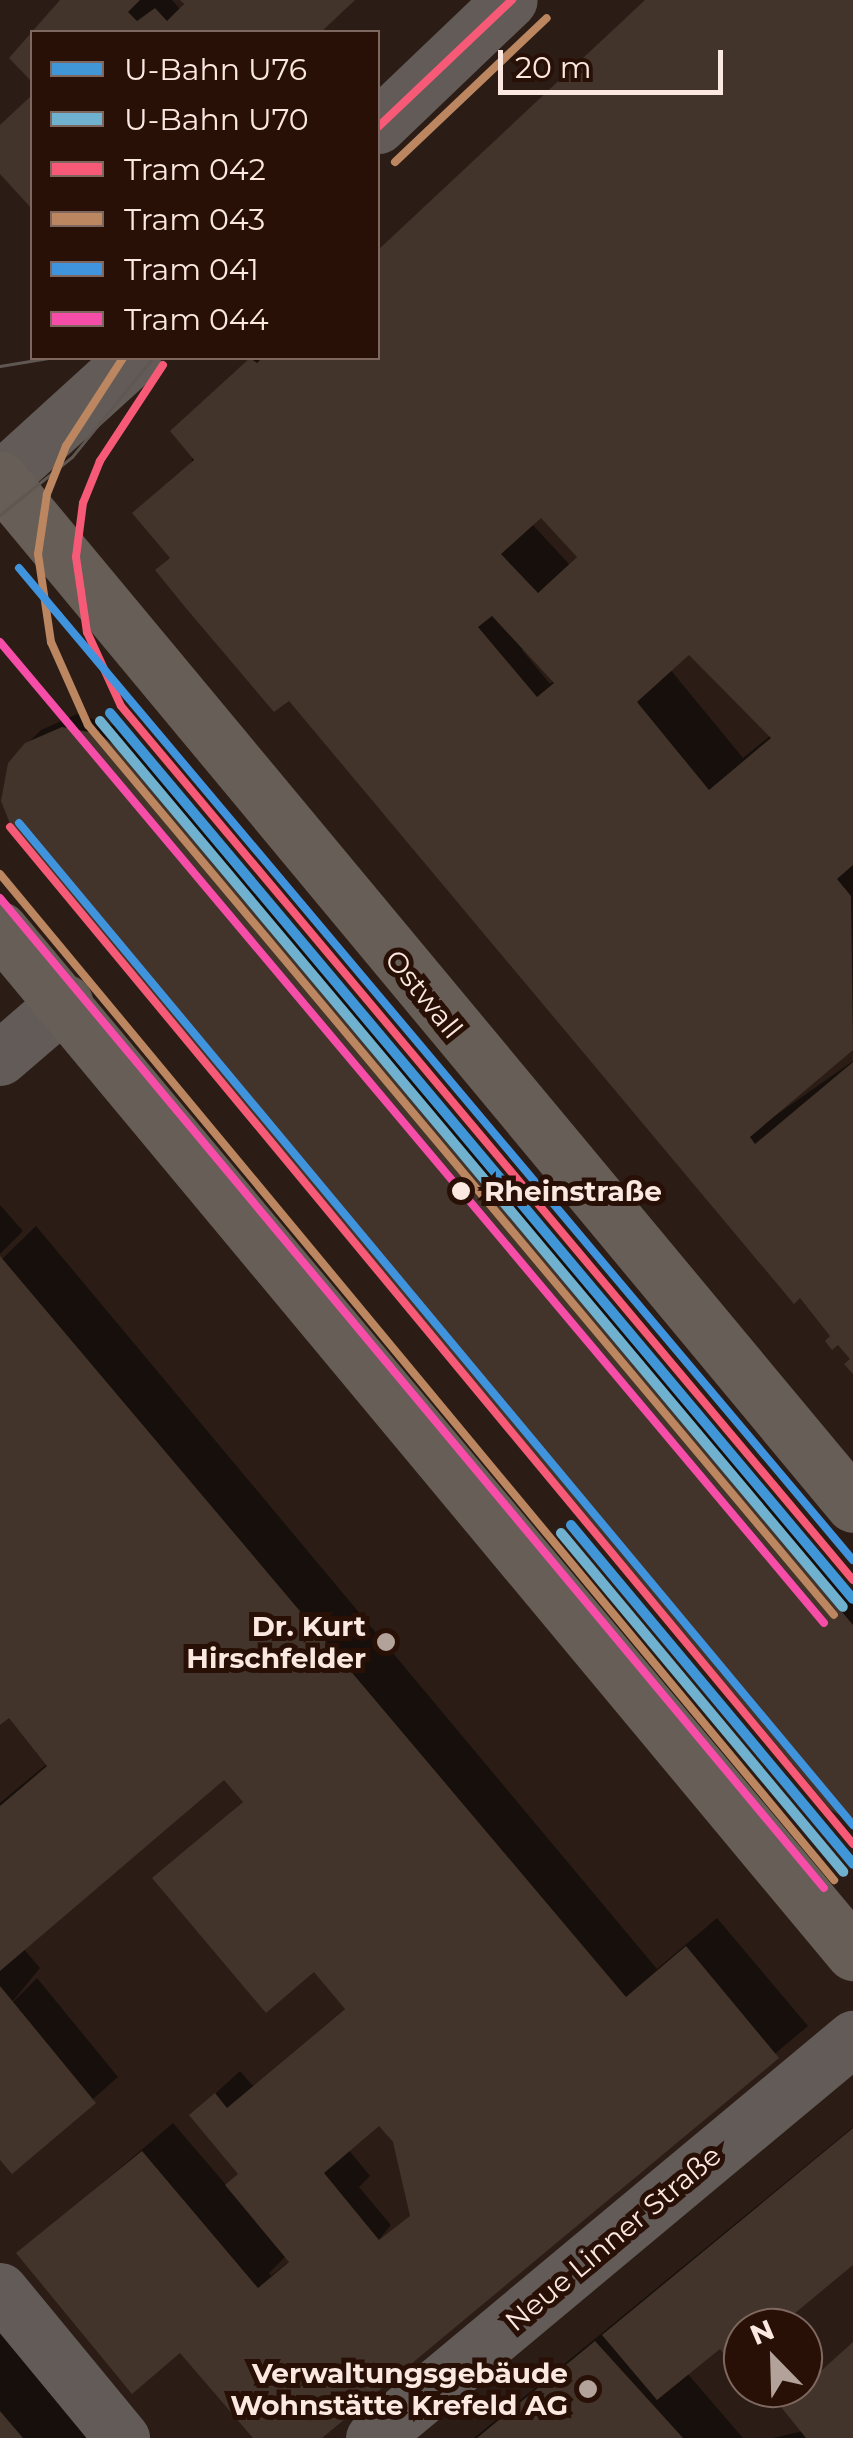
<!DOCTYPE html>
<meta charset="utf-8">
<style>
body{margin:0}
#map{position:relative;width:853px;height:2438px;overflow:hidden;background:#2b1d16;font-family:Montserrat,sans-serif}
div>[style]{position:absolute}
.shadow>*{inset:0;background:#0007}
.building>*{inset:0;background:#42342a}
.street>*{height:55px;margin:-27.5px;padding:0 27.5px;transform-origin:27.5px;border-radius:27.5px;background:#635b57}
.secondary>*{height:55px;margin:-27.5px;padding:0 27.5px;transform-origin:27.5px;border-radius:27.5px;background:#675e57}
.tram>*{height:2.5px;margin:-1.25px;padding:0 1.25px;transform-origin:1.25px;border-radius:1.25px;background:#615752}
.tram-1>*{height:8px;margin:-4px;padding:0 4px;transform-origin:4px;border-radius:4px;background:#f75a77}
.tram-2>*{height:8px;margin:-4px;padding:0 4px;transform-origin:4px;border-radius:4px;background:#bb8660}
.tram-3>*{height:8px;margin:-4px;padding:0 4px;transform-origin:4px;border-radius:4px;background:#4094de}
.tram-4>*{height:8px;margin:-4px;padding:0 4px;transform-origin:4px;border-radius:4px;background:#f54da8}
.metro-1>*{height:10px;margin:-5px;padding:0 5px;transform-origin:5px;border-radius:5px;background:#4096d7}
.metro-2>*{height:10px;margin:-5px;padding:0 5px;transform-origin:5px;border-radius:5px;background:#70b1d0}
.dots>*{width:28px;height:28px;translate:-50% -50%;box-sizing:border-box;border:5px solid #291006;border-radius:50%}
span{translate:-50% -50%;white-space:nowrap;text-align:center;line-height:1.15;-webkit-text-stroke:10px #291006;paint-order:stroke}
.street-label{font-size:28px;color:#fbe9e1}
.stop-label{font-size:28px;color:#fbe9e1;font-weight:700}
.left{translate:0 -50%;text-align:left}
.poi-label{font-size:28px;color:#fbe9e1;font-weight:700}
.right{translate:-100% -50%;text-align:right}
.legend{position:absolute;left:30px;top:30px;width:350px;height:330px;box-sizing:border-box;background:#291006;border:2px solid #7d675e;margin:0;padding:12px 18px;list-style:none;font-size:30px;color:#fbe9e1}
.legend li{display:flex;align-items:center;gap:20px;height:50px}
.legend b{width:50px;border:2px solid #7d675e}
.north{position:absolute;left:723px;top:2308px;width:100px;height:100px;box-sizing:border-box;background:#291006;border:2px solid #7d675e;border-radius:50%;rotate:337deg;font-size:28px;font-weight:700;line-height:40px;text-align:center;color:#fbe9e1}
.north::after{content:'';display:block;margin:auto;width:35px;height:45px;background:#b2a29a;clip-path:polygon(50% 0,100% 100%,50% 72%,0 100%)}
.scale{position:absolute;left:498px;top:50px;width:225px;height:45px;box-sizing:border-box;border:5px solid #fbe9e1;border-top:0;padding-left:12px;font-size:30px;line-height:35px;white-space:nowrap;color:#fbe9e1;-webkit-text-stroke:8px #291006;paint-order:stroke}
</style>
<div id="map">
<div class="shadow">
<i style="clip-path:polygon(64px 0,172px 0,181px 10px,184px 0,352px 0,317px 32px,35px 32px)"></i>
<i style="clip-path:polygon(evenodd,646px 0,853px 0,853px 1047px,752px 1132px,853px 1061px,853px 1368px,853px 1358px,172px 557px,204px 401px,251px 358px,378px 358px,378px 251px,646px 0,541px 515px,579px 555px,569px 564px,531px 523px,541px 515px,646px 0,525px 648px,555px 680px,550px 684px,522px 650px,525px 648px,646px 0,691px 649px,771px 735px,743px 758px,669px 668px,691px 649px)"></i>
<i style="clip-path:polygon(32px 97px,32px 205px,0 171px,0 127px)"></i>
<i style="clip-path:polygon(77px 714px,124px 729px,853px 1596px,853px 1816px,27px 744px,41px 730px)"></i>
<i style="clip-path:polygon(0 1205px,23px 1231px,0 1254px)"></i>
<i style="clip-path:polygon(evenodd,36px 1226px,657px 1969px,717px 1918px,808px 2026px,317px 2438px,256px 2438px,180px 2350px,19px 2254px,173px 2123px,227px 2186px,240px 2173px,192px 2115px,240px 2071px,253px 2086px,347px 2007px,314px 1969px,155px 1879px,245px 1800px,225px 1776px,23px 1948px,40px 1968px,9px 2006px,37px 1978px,118px 2077px,12px 2170px,0 2156px,0 1803px,48px 1763px,9px 1715px,0 1722px,0 1261px,36px 1226px,380px 2122px,395px 2141px,412px 2215px,366px 2255px,391px 2225px,359px 2187px,370px 2176px,348px 2149px,380px 2122px,36px 1226px,287px 2255px,291px 2260px,271px 2276px,269px 2273px,287px 2255px)"></i>
<i style="clip-path:polygon(853px 2127px,853px 2262px,772px 2328px,743px 2328px,743px 2352px,720px 2345px,687px 2373px,743px 2438px,474px 2438px)"></i>
<i style="clip-path:polygon(0 2334px,88px 2438px,0 2438px)"></i>
<i style="clip-path:polygon(853px 2343px,853px 2438px,773px 2438px,803px 2431px)"></i>
</div>
<div class="building">
<i style="clip-path:polygon(60px 0,140px 0,128px 12px,137px 21px,155px 8px,167px 21px,184px 4px,180px 0,355px 0,321px 32px,32px 32px,32px 82px,9px 58px)"></i>
<i style="clip-path:polygon(evenodd,645px 0,853px 0,853px 865px,837px 879px,851px 896px,853px 1050px,750px 1137px,755px 1144px,853px 1062px,853px 1374px,844px 1364px,850px 1359px,838px 1345px,832px 1350px,825px 1341px,830px 1336px,800px 1298px,794px 1304px,289px 701px,274px 712px,185px 607px,155px 570px,170px 558px,132px 513px,194px 460px,170px 431px,250px 358px,257px 363px,262px 358px,378px 358px,378px 250px,645px 0,541px 518px,577px 557px,538px 593px,501px 554px,541px 518px,645px 0,492px 616px,554px 683px,537px 697px,478px 627px,492px 616px,645px 0,689px 655px,771px 738px,709px 790px,637px 702px,689px 655px)"></i>
<i style="clip-path:polygon(32px 95px,32px 209px,0 174px,0 125px)"></i>
<i style="clip-path:polygon(62px 727px,100px 734px,121px 751px,853px 1625px,853px 1823px,830px 1809px,15px 836px,1px 801px,8px 763px,25px 743px)"></i>
<i style="clip-path:polygon(evenodd,0 1256px,626px 1997px,686px 1946px,779px 2058px,322px 2438px,253px 2438px,180px 2353px,132px 2394px,16px 2253px,142px 2151px,258px 2288px,289px 2262px,225px 2185px,238px 2174px,189px 2115px,215px 2093px,227px 2108px,345px 2009px,314px 1972px,266px 2013px,152px 1878px,243px 1802px,224px 1780px,0 1971px,0 1806px,47px 1766px,9px 1718px,0 1725px,0 1256px,379px 2126px,393px 2142px,410px 2216px,379px 2240px,324px 2173px,379px 2126px)"></i>
<i style="clip-path:polygon(0 1986px,96px 2103px,12px 2174px,0 2160px)"></i>
<i style="clip-path:polygon(853px 2128px,853px 2265px,777px 2328px,743px 2328px,743px 2356px,732px 2364px,720px 2349px,657px 2400px,602px 2335px)"></i>
<i style="clip-path:polygon(595px 2341px,683px 2438px,477px 2438px)"></i>
<i style="clip-path:polygon(853px 2342px,853px 2438px,806px 2438px,781px 2407px)"></i>
<i style="clip-path:polygon(0 2411px,23px 2438px,0 2438px)"></i>
</div>
<div class="street">
<i style="left:378px;top:126px;width:182px;rotate:-43.7deg"></i>
<i style="left:0;top:479px;width:180px;rotate:-42.3deg"></i>
<i style="left:0;top:1058px;width:86px;rotate:-40.7deg"></i>
<i style="left:0;top:2290px;width:192px;rotate:50.5deg"></i>
<i style="left:373px;top:2438px;width:625px;rotate:-39.81deg"></i>
</div>
<div class="secondary">
<i style="left:0;top:479px;width:1334px;rotate:50.26deg"></i>
<i style="left:0;top:929px;width:1333px;rotate:50.21deg"></i>
</div>
<div class="tram">
<i style="left:0;top:366px;width:50px;rotate:-9.3deg"></i>
<i style="left:0;top:515px;width:92px;rotate:-38.9deg"></i>
<i style="left:72px;top:457px;width:125px;rotate:-50.8deg"></i>
</div>
<div class="tram-1">
<i style="left:378px;top:127px;width:185px;rotate:-43.5deg"></i>
<i style="left:163px;top:365px;width:115px;rotate:123.3deg"></i>
<i style="left:100px;top:461px;width:45px;rotate:112deg"></i>
<i style="left:83px;top:503px;width:54px;rotate:97.4deg"></i>
<i style="left:76px;top:557px;width:76px;rotate:81.7deg"></i>
<i style="left:87px;top:632px;width:81px;rotate:65.3deg"></i>
<i style="left:121px;top:706px;width:1140px;rotate:50.05deg"></i>
<i style="left:10px;top:827px;width:1321px;rotate:50.34deg"></i>
</div>
<div class="tram-2">
<i style="left:395px;top:162px;width:209px;rotate:-43.5deg"></i>
<i style="left:123px;top:358px;width:105px;rotate:122.9deg"></i>
<i style="left:66px;top:446px;width:52px;rotate:111.6deg"></i>
<i style="left:47px;top:494px;width:61px;rotate:98.5deg"></i>
<i style="left:38px;top:554px;width:89px;rotate:81.6deg"></i>
<i style="left:51px;top:642px;width:91px;rotate:66deg"></i>
<i style="left:88px;top:725px;width:1161px;rotate:50.03deg"></i>
<i style="left:0;top:874px;width:1307px;rotate:50.34deg"></i>
</div>
<div class="tram-3">
<i style="left:19px;top:568px;width:1296px;rotate:49.95deg"></i>
<i style="left:19px;top:823px;width:1304px;rotate:50.23deg"></i>
</div>
<div class="tram-4">
<i style="left:0;top:642px;width:1281px;rotate:49.97deg"></i>
<i style="left:0;top:898px;width:1288px;rotate:50.23deg"></i>
</div>
<div class="metro-1">
<i style="left:110px;top:713px;width:1156px;rotate:50.02deg"></i>
<i style="left:571px;top:1525px;width:441px;rotate:50.2deg"></i>
</div>
<div class="metro-2">
<i style="left:100px;top:721px;width:1156px;rotate:50.02deg"></i>
<i style="left:561px;top:1533px;width:441px;rotate:50.2deg"></i>
</div>
<div class="dots">
<i style="left:461px;top:1191px;background:#fbe9e1"></i>
<i style="left:386px;top:1642px;background:#b2a29a"></i>
<i style="left:588px;top:2389px;background:#b2a29a"></i>
</div>
<div class="street-label">
<span style="left:424px;top:994px;rotate:51deg">Ostwall</span>
<span style="left:613px;top:2238px;rotate:-40deg">Neue Linner Straße</span>
</div>
<div class="stop-label">
<span class="left" style="left:484px;top:1191px">Rheinstraße</span>
</div>
<div class="poi-label">
<span class="right" style="left:366px;top:1642px">Dr. Kurt<br>Hirschfelder</span>
<span class="right" style="left:568px;top:2389px">Verwaltungsgebäude<br>Wohnstätte Krefeld AG</span>
</div>
<ul class="legend">
<li><b style="height:12px;background:#4096d7"></b>U-Bahn U76</li>
<li><b style="height:12px;background:#70b1d0"></b>U-Bahn U70</li>
<li><b style="height:12px;background:#f75a77"></b>Tram 042</li>
<li><b style="height:12px;background:#bb8660"></b>Tram 043</li>
<li><b style="height:12px;background:#4094de"></b>Tram 041</li>
<li><b style="height:12px;background:#f54da8"></b>Tram 044</li>
</ul>
<div class="north">N</div>
<div class="scale">20 m</div>
</div>
